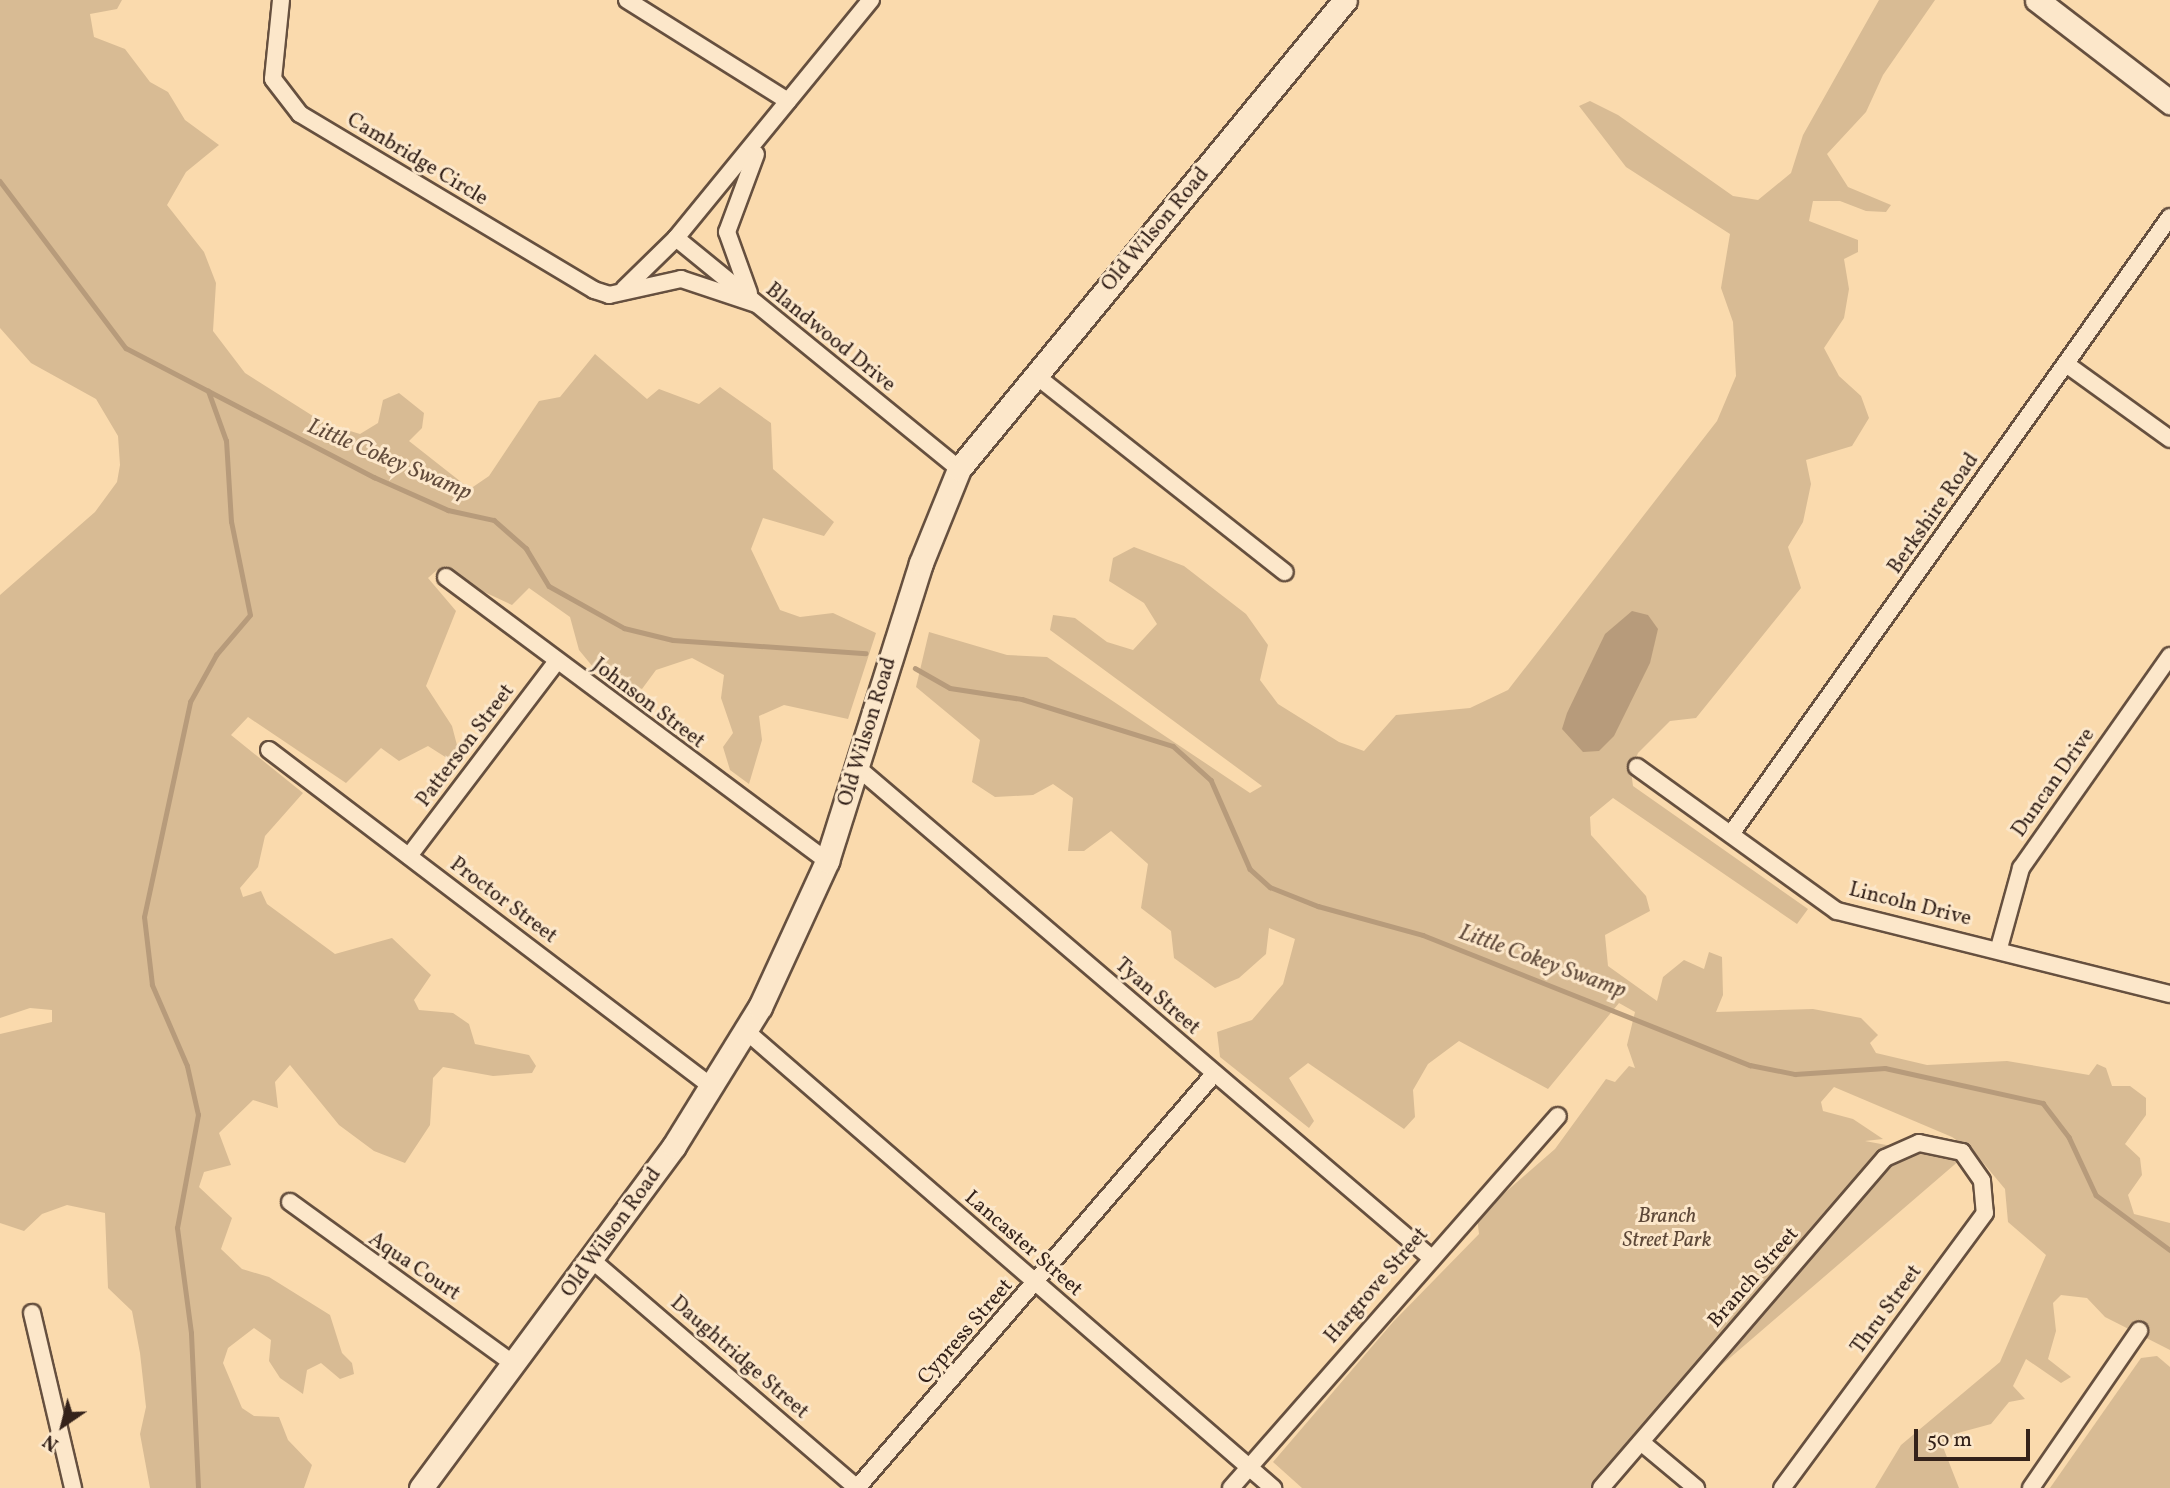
<!DOCTYPE html>
<style>
body{margin:0}
#map{position:relative;width:2170px;height:1488px;overflow:hidden;background:#fadaad;font-family:Vollkorn,serif}
div>[style]{position:absolute}
.green>*{inset:0;background:#d8bb94}
.water>*{inset:0;background:#b79b7b}
.stream>*{height:4.5px;margin:-2.25px;padding:0 2.25px;transform-origin:2.25px;border-radius:2.25px;background:#b79b7b}
.roads{filter:drop-shadow(2px 0 #66503f) drop-shadow(-2px 0 #66503f) drop-shadow(0 2px #66503f) drop-shadow(0 -2px #66503f)}
.street>*{height:16px;margin:-8px;padding:0 8px;transform-origin:8px;border-radius:8px;background:#fce7ca}
.secondary>*{height:23px;margin:-11.5px;padding:0 11.5px;transform-origin:11.5px;border-radius:11.5px;background:#fce7ca}
span{translate:-50% -50%;white-space:nowrap;text-align:center;line-height:1.15;-webkit-text-stroke:6px #fce7ca;paint-order:stroke}
.street-label{font-size:21px;color:#34221a}
.park-label{font-size:21px;color:#5d4838;font-style:italic}
.water-label{font-size:23px;color:#624c3c;font-style:italic}
.north{position:absolute;left:28px;top:1390px;width:70px;height:70px;-webkit-text-stroke:5px #fce7ca;paint-order:stroke;rotate:215deg;font-size:19px;font-weight:700;line-height:28px;text-align:center;color:#34221a}
.north::after{content:'';display:block;margin:auto;width:24px;height:32px;background:#34221a;clip-path:polygon(50% 0,100% 100%,50% 72%,0 100%)}
.scale{position:absolute;left:1914px;top:1429px;width:116px;height:32px;box-sizing:border-box;border:4px solid #34221a;border-top:0;padding-left:9px;font-size:21px;line-height:24px;white-space:nowrap;color:#34221a;-webkit-text-stroke:5px #fce7ca;paint-order:stroke}
</style>
<div id="map">
<div class="green">
<i style="clip-path:polygon(0 0,122px 0,117px 9px,90px 14px,94px 37px,125px 49px,150px 82px,168px 92px,185px 120px,219px 145px,186px 172px,167px 205px,204px 252px,216px 283px,213px 331px,245px 373px,324px 423px,360px 434px,378px 423px,383px 400px,399px 393px,424px 413px,422px 428px,409px 441px,470px 489px,489px 476px,539px 401px,560px 397px,595px 354px,647px 399px,659px 389px,699px 404px,720px 387px,771px 423px,773px 469px,834px 522px,824px 536px,763px 518px,751px 549px,780px 610px,800px 617px,833px 613px,876px 633px,848px 719px,784px 705px,759px 716px,762px 740px,749px 784px,730px 770px,723px 747px,733px 733px,721px 698px,724px 675px,692px 658px,656px 670px,642px 689px,593px 667px,579px 650px,570px 617px,529px 588px,512px 605px,437px 570px,428px 578px,456px 611px,426px 686px,452px 726px,458px 749px,450px 760px,428px 746px,399px 761px,381px 748px,346px 783px,248px 717px,231px 735px,303px 793px,265px 836px,258px 867px,240px 888px,243px 897px,261px 891px,267px 904px,335px 954px,392px 938px,431px 975px,414px 1000px,419px 1010px,453px 1013px,469px 1024px,475px 1044px,529px 1055px,536px 1066px,532px 1073px,493px 1076px,443px 1067px,433px 1078px,430px 1125px,405px 1163px,374px 1151px,339px 1125px,290px 1065px,275px 1082px,278px 1108px,253px 1100px,219px 1133px,231px 1165px,204px 1172px,199px 1187px,232px 1218px,221px 1249px,242px 1269px,269px 1277px,330px 1315px,342px 1353px,352px 1363px,354px 1374px,340px 1379px,321px 1363px,307px 1370px,303px 1394px,280px 1378px,269px 1361px,271px 1340px,254px 1328px,228px 1348px,223px 1363px,242px 1408px,254px 1416px,279px 1417px,288px 1440px,312px 1465px,304px 1488px,150px 1488px,140px 1434px,146px 1407px,140px 1353px,132px 1311px,108px 1288px,105px 1213px,67px 1205px,42px 1214px,24px 1231px,0 1223px,0 1034px,52px 1022px,52px 1010px,30px 1008px,0 1018px,0 595px,95px 512px,117px 482px,120px 465px,118px 436px,96px 399px,31px 363px,0 328px)"></i>
<i style="clip-path:polygon(1879px 0,1935px 0,1883px 75px,1866px 112px,1827px 154px,1848px 187px,1891px 205px,1886px 212px,1866px 211px,1840px 201px,1813px 201px,1809px 221px,1858px 240px,1858px 252px,1844px 259px,1849px 289px,1844px 318px,1824px 348px,1839px 376px,1861px 396px,1869px 418px,1852px 446px,1806px 460px,1811px 484px,1803px 522px,1788px 547px,1801px 588px,1696px 718px,1670px 721px,1638px 753px,1631px 771px,1633px 786px,1808px 909px,1797px 924px,1613px 798px,1590px 817px,1591px 835px,1646px 896px,1650px 911px,1605px 935px,1608px 966px,1657px 1001px,1663px 977px,1684px 960px,1704px 969px,1709px 952px,1722px 957px,1723px 995px,1716px 1012px,1813px 1009px,1861px 1018px,1878px 1035px,1870px 1043px,1876px 1053px,1927px 1065px,2007px 1061px,2089px 1075px,2097px 1064px,2106px 1068px,2112px 1086px,2130px 1086px,2146px 1098px,2146px 1115px,2125px 1144px,2140px 1158px,2142px 1175px,2128px 1195px,2134px 1214px,2170px 1223px,2170px 1350px,2105px 1317px,2087px 1298px,2061px 1295px,2053px 1303px,2056px 1331px,2048px 1359px,2071px 1377px,2061px 1383px,2026px 1359px,2013px 1386px,2025px 1399px,2009px 1402px,1991px 1424px,1958px 1433px,1943px 1447px,1959px 1488px,1875px 1488px,1901px 1445px,2000px 1362px,2046px 1255px,2008px 1222px,2005px 1189px,1975px 1153px,1952px 1137px,1834px 1087px,1821px 1102px,1823px 1111px,1853px 1119px,1883px 1139px,1865px 1141px,1961px 1159px,1623px 1450px,1596px 1488px,1302px 1488px,1273px 1462px,1393px 1322px,1479px 1234px,1477px 1217px,1555px 1149px,1606px 1079px,1615px 1082px,1629px 1066px,1635px 1068px,1627px 1045px,1635px 1012px,1619px 1003px,1548px 1089px,1459px 1041px,1428px 1064px,1413px 1090px,1415px 1117px,1404px 1129px,1308px 1063px,1289px 1078px,1314px 1121px,1309px 1128px,1220px 1057px,1217px 1032px,1252px 1020px,1283px 984px,1295px 939px,1269px 928px,1266px 954px,1239px 978px,1215px 988px,1174px 958px,1171px 931px,1141px 908px,1148px 864px,1111px 831px,1084px 851px,1068px 851px,1073px 798px,1053px 784px,1033px 795px,995px 797px,972px 782px,980px 740px,916px 687px,929px 632px,1007px 655px,1047px 657px,1250px 793px,1262px 786px,1050px 630px,1053px 615px,1075px 618px,1107px 642px,1133px 650px,1157px 624px,1144px 603px,1109px 581px,1113px 558px,1134px 547px,1184px 566px,1246px 614px,1268px 645px,1260px 680px,1278px 704px,1339px 742px,1364px 751px,1396px 715px,1470px 708px,1508px 690px,1717px 421px,1736px 376px,1733px 322px,1721px 288px,1730px 234px,1626px 167px,1579px 106px,1590px 101px,1618px 115px,1733px 196px,1758px 200px,1791px 173px,1803px 135px)"></i>
<i style="clip-path:polygon(2157px 1356px,2170px 1367px,2170px 1488px,2050px 1488px,2141px 1358px)"></i>
</div>
<div class="water">
<i style="clip-path:polygon(1632px 611px,1648px 615px,1658px 629px,1650px 663px,1614px 736px,1599px 751px,1583px 752px,1562px 729px,1567px 713px,1605px 634px)"></i>
</div>
<div class="stream">
<i style="left:0;top:181px;width:209px;rotate:53deg"></i>
<i style="left:126px;top:348px;width:280px;rotate:27.5deg"></i>
<i style="left:374px;top:477px;width:81px;rotate:24deg"></i>
<i style="left:448px;top:510px;width:47px;rotate:12.3deg"></i>
<i style="left:494px;top:520px;width:43px;rotate:41.2deg"></i>
<i style="left:526px;top:548px;width:44px;rotate:58.8deg"></i>
<i style="left:549px;top:586px;width:86px;rotate:29.2deg"></i>
<i style="left:624px;top:628px;width:50px;rotate:13.8deg"></i>
<i style="left:673px;top:640px;width:193px;rotate:3.9deg"></i>
<i style="left:915px;top:668px;width:40px;rotate:29.7deg"></i>
<i style="left:950px;top:688px;width:73px;rotate:8.7deg"></i>
<i style="left:1022px;top:699px;width:158px;rotate:17.3deg"></i>
<i style="left:1173px;top:746px;width:51px;rotate:41.8deg"></i>
<i style="left:1211px;top:780px;width:97px;rotate:66.3deg"></i>
<i style="left:1250px;top:869px;width:27px;rotate:42deg"></i>
<i style="left:1270px;top:887px;width:52px;rotate:21.6deg"></i>
<i style="left:1318px;top:906px;width:109px;rotate:15.4deg"></i>
<i style="left:1423px;top:935px;width:352px;rotate:21.7deg"></i>
<i style="left:1750px;top:1065px;width:46px;rotate:11.3deg"></i>
<i style="left:1795px;top:1074px;width:90px;rotate:-3.8deg"></i>
<i style="left:1885px;top:1068px;width:162px;rotate:12.5deg"></i>
<i style="left:2043px;top:1103px;width:43px;rotate:52.6deg"></i>
<i style="left:2069px;top:1137px;width:64px;rotate:65deg"></i>
<i style="left:2096px;top:1195px;width:92px;rotate:36.6deg"></i>
<i style="left:198px;top:1488px;width:155px;rotate:-92.6deg"></i>
<i style="left:191px;top:1333px;width:106px;rotate:-97.6deg"></i>
<i style="left:177px;top:1228px;width:115px;rotate:-79.5deg"></i>
<i style="left:198px;top:1115px;width:50px;rotate:-102.7deg"></i>
<i style="left:187px;top:1066px;width:88px;rotate:-113.4deg"></i>
<i style="left:152px;top:985px;width:68px;rotate:-96.7deg"></i>
<i style="left:144px;top:917px;width:220px;rotate:-77.9deg"></i>
<i style="left:190px;top:702px;width:54px;rotate:-61deg"></i>
<i style="left:216px;top:655px;width:52px;rotate:-49.6deg"></i>
<i style="left:250px;top:615px;width:95px;rotate:-101.5deg"></i>
<i style="left:231px;top:522px;width:81px;rotate:-93.5deg"></i>
<i style="left:226px;top:441px;width:53px;rotate:-109.8deg"></i>
</div>
<div class="roads">
<div class="street">
<i style="left:281px;top:0;width:79px;rotate:95.8deg"></i>
<i style="left:273px;top:79px;width:44px;rotate:52.4deg"></i>
<i style="left:300px;top:114px;width:343px;rotate:30.9deg"></i>
<i style="left:594px;top:290px;width:16px;rotate:18deg"></i>
<i style="left:609px;top:295px;width:74px;rotate:-12.5deg"></i>
<i style="left:681px;top:279px;width:79px;rotate:18.4deg"></i>
<i style="left:627px;top:0;width:190px;rotate:32.1deg"></i>
<i style="left:676px;top:238px;width:365px;rotate:39.2deg"></i>
<i style="left:624px;top:289px;width:73px;rotate:-44.4deg"></i>
<i style="left:676px;top:238px;width:308px;rotate:-50.7deg"></i>
<i style="left:749px;top:293px;width:65px;rotate:-109.8deg"></i>
<i style="left:727px;top:232px;width:83px;rotate:-69.6deg"></i>
<i style="left:2066px;top:364px;width:128px;rotate:35.8deg"></i>
<i style="left:1035px;top:375px;width:318px;rotate:38.3deg"></i>
<i style="left:446px;top:577px;width:475px;rotate:36.7deg"></i>
<i style="left:269px;top:750px;width:557px;rotate:37.26deg"></i>
<i style="left:1637px;top:767px;width:246px;rotate:35.8deg"></i>
<i style="left:1837px;top:911px;width:343px;rotate:14deg"></i>
<i style="left:858px;top:768px;width:751px;rotate:40.52deg"></i>
<i style="left:1731px;top:834px;width:757px;rotate:-54.57deg"></i>
<i style="left:409px;top:856px;width:245px;rotate:-52.8deg"></i>
<i style="left:1999px;top:948px;width:83px;rotate:-74.6deg"></i>
<i style="left:2021px;top:868px;width:259px;rotate:-54.9deg"></i>
<i style="left:746px;top:1031px;width:698px;rotate:40.93deg"></i>
<i style="left:290px;top:1202px;width:278px;rotate:35.9deg"></i>
<i style="left:593px;top:1261px;width:348px;rotate:40.7deg"></i>
<i style="left:32px;top:1313px;width:180px;rotate:76.8deg"></i>
<i style="left:1641px;top:1442px;width:72px;rotate:39.9deg"></i>
<i style="left:857px;top:1488px;width:547px;rotate:-49.23deg"></i>
<i style="left:1231px;top:1488px;width:495px;rotate:-48.7deg"></i>
<i style="left:1601px;top:1488px;width:435px;rotate:-49.3deg"></i>
<i style="left:1885px;top:1158px;width:37px;rotate:-24deg"></i>
<i style="left:1919px;top:1143px;width:44px;rotate:11.8deg"></i>
<i style="left:1962px;top:1152px;width:35px;rotate:55deg"></i>
<i style="left:1982px;top:1181px;width:32px;rotate:85deg"></i>
<i style="left:1985px;top:1213px;width:342px;rotate:126.4deg"></i>
<i style="left:2031px;top:1488px;width:191px;rotate:-55.5deg"></i>
</div>
<div class="secondary">
<i style="left:2037px;top:0;width:168px;rotate:37.5deg"></i>
<i style="left:421px;top:1488px;width:425px;rotate:-53.5deg"></i>
<i style="left:674px;top:1146px;width:163px;rotate:-58.3deg"></i>
<i style="left:760px;top:1007px;width:161px;rotate:-65.3deg"></i>
<i style="left:827px;top:861px;width:312px;rotate:-72.5deg"></i>
<i style="left:921px;top:563px;width:101px;rotate:-68deg"></i>
<i style="left:959px;top:469px;width:607px;rotate:-50.54deg"></i>
</div>
</div>
<div class="street-label">
<span style="left:417px;top:160px;rotate:31deg">Cambridge Circle</span>
<span style="left:1156px;top:230px;rotate:-50deg">Old Wilson Road</span>
<span style="left:830px;top:338px;rotate:39deg">Blandwood Drive</span>
<span style="left:1934px;top:514px;rotate:-55deg">Berkshire Road</span>
<span style="left:648px;top:704px;rotate:37deg">Johnson Street</span>
<span style="left:868px;top:732px;rotate:-73deg">Old Wilson Road</span>
<span style="left:466px;top:746px;rotate:-53deg">Patterson Street</span>
<span style="left:2054px;top:783px;rotate:-55deg">Duncan Drive</span>
<span style="left:503px;top:901px;rotate:37deg">Proctor Street</span>
<span style="left:1910px;top:905px;rotate:14deg">Lincoln Drive</span>
<span style="left:1157px;top:997px;rotate:41deg">Tyan Street</span>
<span style="left:612px;top:1233px;rotate:-54deg">Old Wilson Road</span>
<span style="left:1023px;top:1244px;rotate:41deg">Lancaster Street</span>
<span style="left:414px;top:1267px;rotate:34deg">Aqua Court</span>
<span style="left:1754px;top:1278px;rotate:-49deg">Branch Street</span>
<span style="left:1377px;top:1286px;rotate:-49deg">Hargrove Street</span>
<span style="left:1887px;top:1310px;rotate:-54deg">Thru Street</span>
<span style="left:966px;top:1332px;rotate:-49deg">Cypress Street</span>
<span style="left:739px;top:1358px;rotate:41deg">Daughtridge Street</span>
</div>
<div class="park-label">
<span style="left:1667px;top:1229px">Branch<br>Street Park</span>
</div>
<div class="water-label">
<span style="left:389px;top:460px;rotate:23deg">Little Cokey Swamp</span>
<span style="left:1542px;top:962px;rotate:20deg">Little Cokey Swamp</span>
</div>
<div class="north">N</div>
<div class="scale">50 m</div>
</div>
